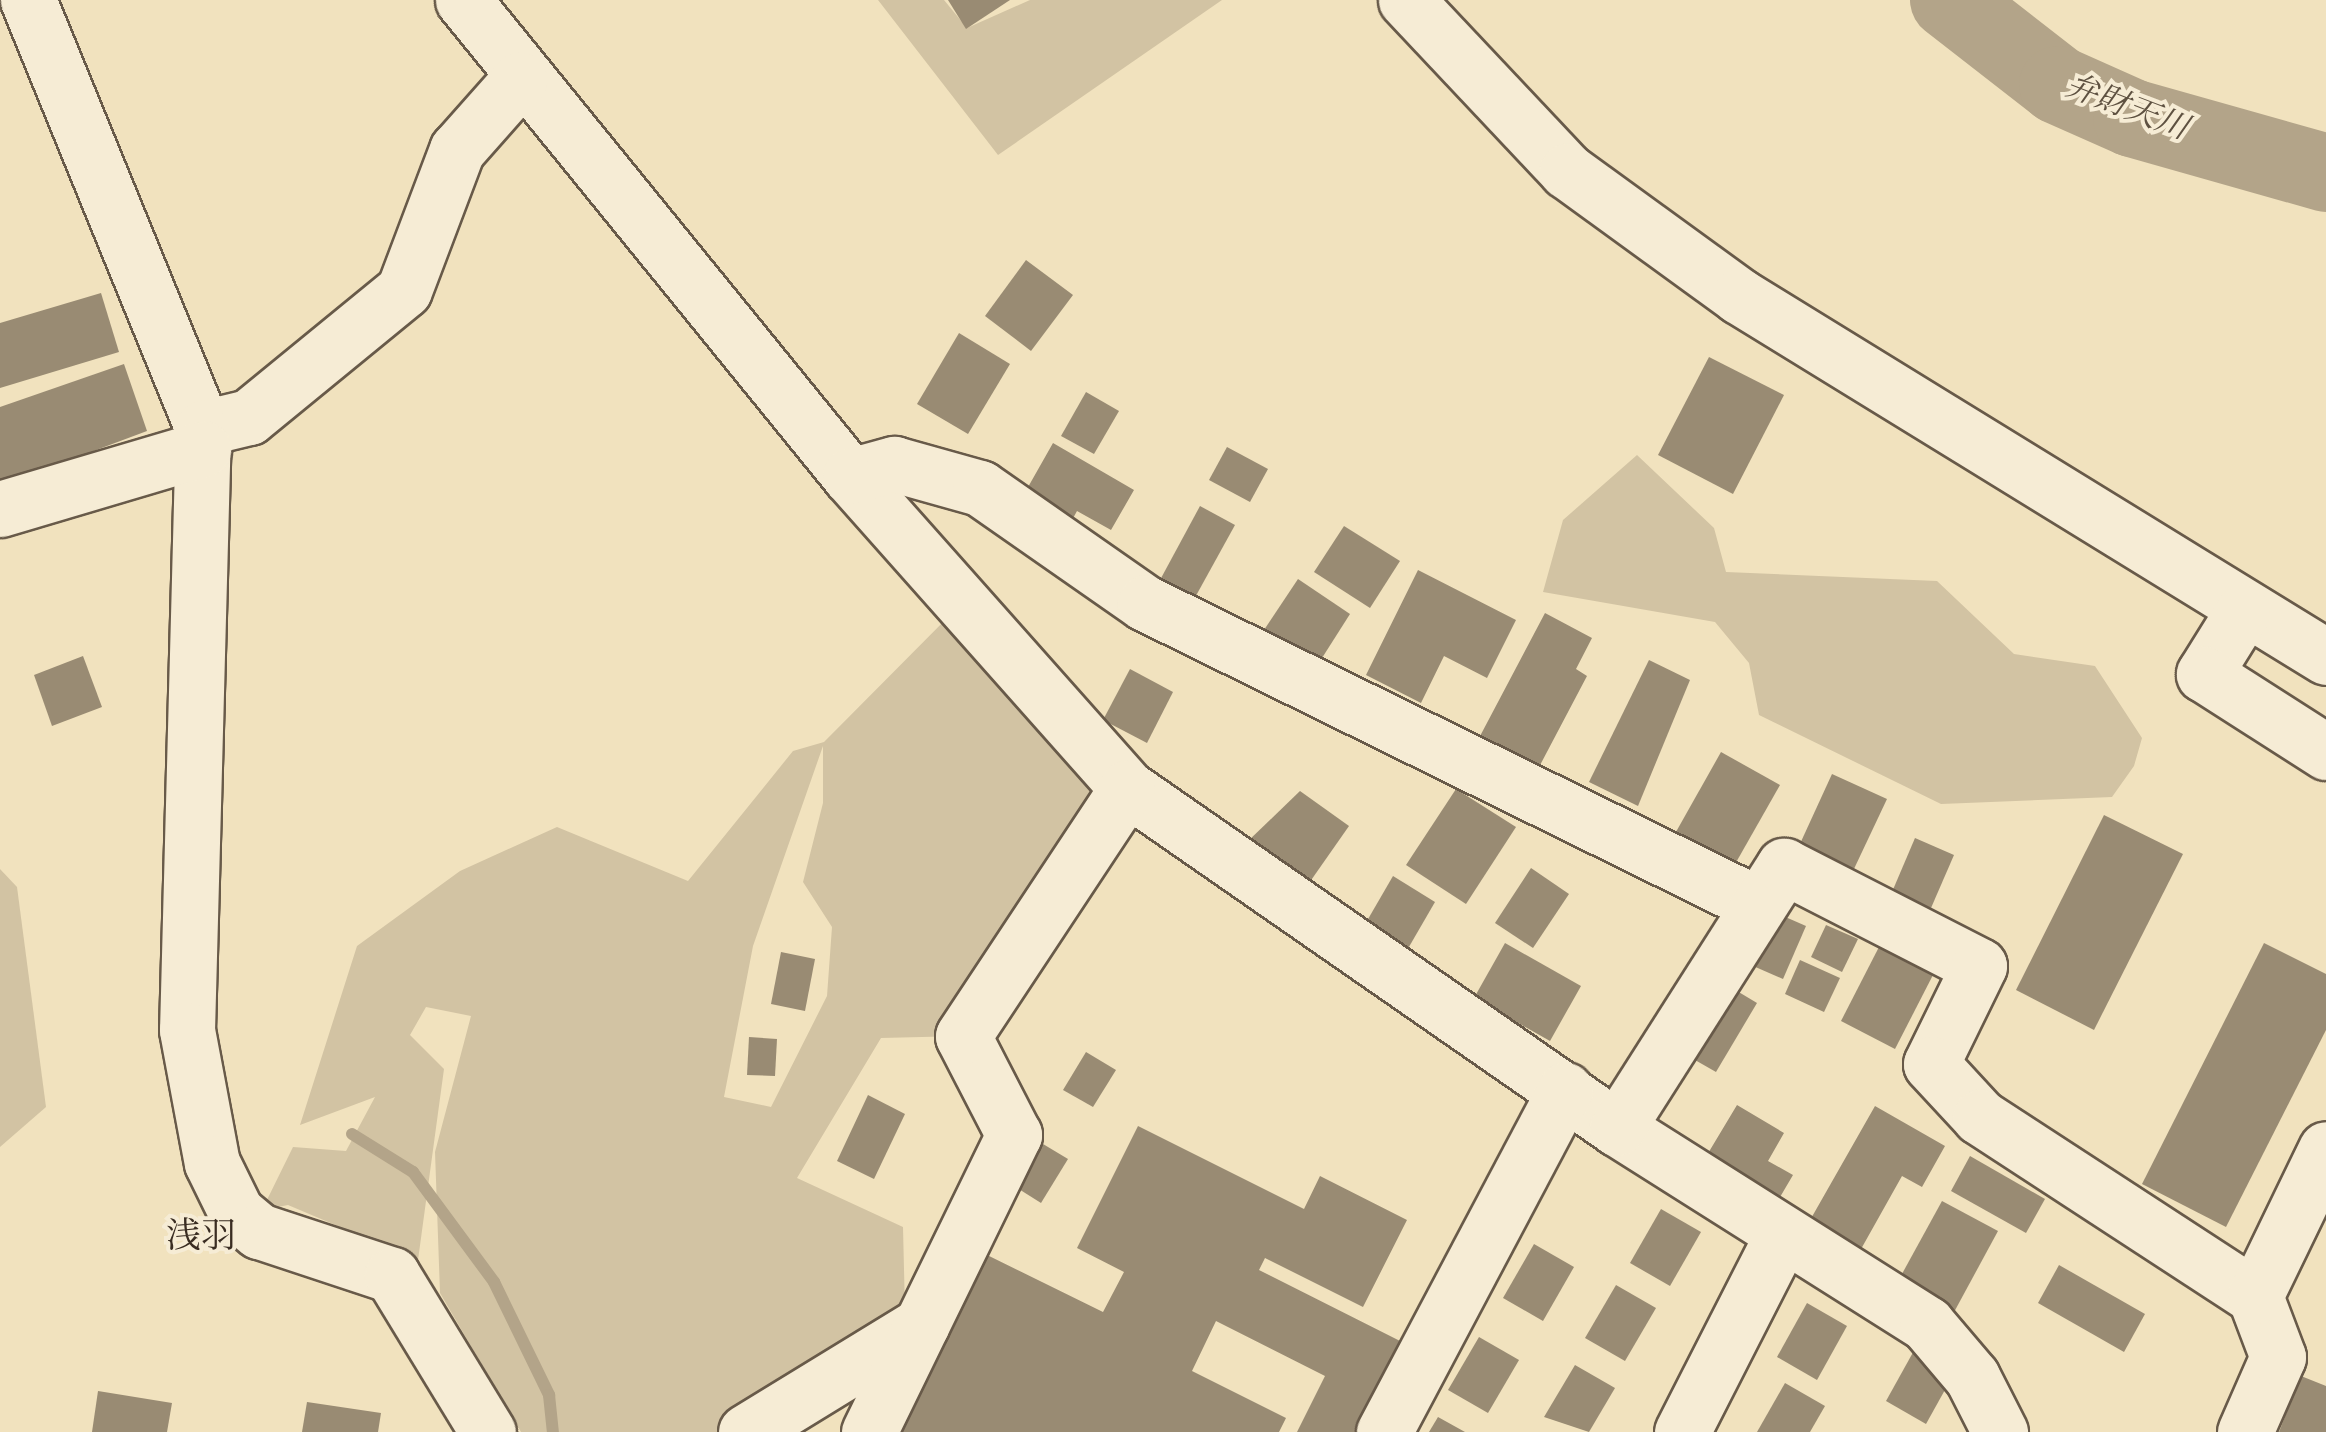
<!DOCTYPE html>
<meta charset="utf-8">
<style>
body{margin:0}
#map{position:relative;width:2326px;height:1432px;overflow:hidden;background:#f1e2be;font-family:"Old Standard TT","Noto Serif JP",serif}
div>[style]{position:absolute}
.green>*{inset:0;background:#d2c3a3}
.stream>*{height:12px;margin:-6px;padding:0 6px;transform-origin:6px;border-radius:6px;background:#b3a489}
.river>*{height:78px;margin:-39px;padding:0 39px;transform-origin:39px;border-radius:39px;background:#b3a489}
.building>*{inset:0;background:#998b73}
.roads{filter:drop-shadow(2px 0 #685a49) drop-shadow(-2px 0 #685a49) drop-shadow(0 2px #685a49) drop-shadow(0 -2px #685a49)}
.minor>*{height:55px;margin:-27.5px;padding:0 27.5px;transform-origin:27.5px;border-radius:27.5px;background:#f6ecd5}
span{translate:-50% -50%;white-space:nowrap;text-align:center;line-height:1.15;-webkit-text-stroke:8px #f6ecd5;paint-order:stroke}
.water-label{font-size:32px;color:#5e5141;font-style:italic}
.quarter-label{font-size:35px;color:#3a2d22}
</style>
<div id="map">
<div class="green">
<i style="clip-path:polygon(878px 0,944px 0,967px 28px,1030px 0,1222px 0,998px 155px)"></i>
<i style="clip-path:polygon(1637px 455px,1714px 528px,1726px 572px,1937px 581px,2014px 654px,2095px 666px,2142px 738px,2134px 766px,2112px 797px,1941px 804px,1759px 715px,1749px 663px,1715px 622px,1543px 592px,1563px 520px)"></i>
<i style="clip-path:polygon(evenodd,963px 602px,1127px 788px,963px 1036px,881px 1038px,797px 1178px,903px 1227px,905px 1311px,728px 1432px,521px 1432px,440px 1293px,435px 1152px,471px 1016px,426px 1007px,410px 1035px,444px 1069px,418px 1260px,288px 1205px,262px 1210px,293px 1147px,346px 1151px,375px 1097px,300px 1125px,357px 946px,460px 871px,557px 827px,688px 881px,793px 751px,824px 742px,963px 602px,823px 746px,823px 803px,803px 882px,832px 927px,827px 996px,771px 1107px,724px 1097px,753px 946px,823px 746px)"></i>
<i style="clip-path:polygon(0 869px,17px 887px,46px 1107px,0 1147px)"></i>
</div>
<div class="stream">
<i style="left:352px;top:1134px;width:72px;rotate:31.9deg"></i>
<i style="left:413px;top:1172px;width:137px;rotate:53.6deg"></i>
<i style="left:494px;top:1282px;width:126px;rotate:64deg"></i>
<i style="left:549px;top:1395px;width:37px;rotate:84deg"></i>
</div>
<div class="river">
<i style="left:1949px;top:0;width:138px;rotate:37.9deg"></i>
<i style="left:2058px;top:85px;width:81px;rotate:24deg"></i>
<i style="left:2132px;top:118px;width:202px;rotate:15.8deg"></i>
</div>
<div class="building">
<i style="clip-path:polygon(948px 0,1010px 0,966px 29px)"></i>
<i style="clip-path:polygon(1026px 260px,1073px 295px,1031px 351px,985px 316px)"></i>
<i style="clip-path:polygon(101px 293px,119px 352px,0 388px,0 323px)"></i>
<i style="clip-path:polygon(959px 333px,1010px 364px,968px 434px,917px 404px)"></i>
<i style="clip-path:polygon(1709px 357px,1784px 395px,1733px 494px,1658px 455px)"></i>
<i style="clip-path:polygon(124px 364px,147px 431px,0 486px,0 407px)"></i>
<i style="clip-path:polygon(1086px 392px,1119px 411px,1094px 454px,1061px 436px)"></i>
<i style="clip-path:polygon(1053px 443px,1134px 490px,1111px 530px,1077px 511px,1066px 531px,1019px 503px)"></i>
<i style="clip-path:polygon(1227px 447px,1268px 469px,1250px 502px,1209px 480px)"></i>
<i style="clip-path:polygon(1200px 506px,1235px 525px,1187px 612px,1153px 593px)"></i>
<i style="clip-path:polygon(1344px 526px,1400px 561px,1370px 608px,1314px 572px)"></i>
<i style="clip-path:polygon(1418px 570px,1516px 620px,1487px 678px,1444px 656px,1421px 703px,1366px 675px)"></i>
<i style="clip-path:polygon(1298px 579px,1350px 614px,1315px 669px,1262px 633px)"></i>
<i style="clip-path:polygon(1545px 613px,1592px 638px,1576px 669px,1587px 676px,1538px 769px,1479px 738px)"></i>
<i style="clip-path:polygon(83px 656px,102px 707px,52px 726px,34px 675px)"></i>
<i style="clip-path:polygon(1649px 660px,1690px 680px,1638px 806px,1589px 782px)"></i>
<i style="clip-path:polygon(1130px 669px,1173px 692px,1147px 743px,1103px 720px)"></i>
<i style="clip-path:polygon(1721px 752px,1780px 785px,1730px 873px,1672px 839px)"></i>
<i style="clip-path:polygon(1832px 774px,1887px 799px,1853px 871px,1799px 846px)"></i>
<i style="clip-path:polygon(1456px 789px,1516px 827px,1466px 904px,1406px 865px)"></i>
<i style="clip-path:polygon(1300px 791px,1349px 826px,1307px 886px,1246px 843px)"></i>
<i style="clip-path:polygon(2104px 815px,2183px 854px,2094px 1030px,2016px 990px)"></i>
<i style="clip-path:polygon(1915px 838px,1954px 855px,1931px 908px,1892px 892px)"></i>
<i style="clip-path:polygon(1531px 868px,1569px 894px,1533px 948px,1495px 923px)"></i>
<i style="clip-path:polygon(1393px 876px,1435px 902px,1406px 952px,1364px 926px)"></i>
<i style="clip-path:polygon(1767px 909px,1806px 926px,1783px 979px,1744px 962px)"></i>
<i style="clip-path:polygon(1826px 925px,1858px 939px,1842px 972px,1811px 957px)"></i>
<i style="clip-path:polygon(1505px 943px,1581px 986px,1550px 1041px,1474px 998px)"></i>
<i style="clip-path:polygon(2264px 943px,2326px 974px,2326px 1030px,2226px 1227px,2142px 1184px)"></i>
<i style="clip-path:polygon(1880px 945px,1934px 973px,1895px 1049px,1841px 1021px)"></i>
<i style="clip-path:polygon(781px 952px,815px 959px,805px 1011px,771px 1004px)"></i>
<i style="clip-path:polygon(1800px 960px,1840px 978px,1824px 1012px,1785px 994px)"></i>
<i style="clip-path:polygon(1722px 982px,1757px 1003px,1716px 1072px,1681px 1052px)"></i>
<i style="clip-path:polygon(749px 1037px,777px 1039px,775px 1076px,747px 1075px)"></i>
<i style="clip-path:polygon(1086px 1052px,1116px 1070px,1093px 1107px,1063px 1090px)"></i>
<i style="clip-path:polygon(868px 1095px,905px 1114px,874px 1179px,837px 1161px)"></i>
<i style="clip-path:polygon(1737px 1105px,1784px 1133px,1768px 1161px,1793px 1175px,1773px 1209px,1701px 1165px)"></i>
<i style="clip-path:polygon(1875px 1106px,1945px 1146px,1922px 1187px,1902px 1176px,1856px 1258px,1805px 1229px)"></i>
<i style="clip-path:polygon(1138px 1126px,1304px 1209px,1320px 1176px,1407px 1220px,1363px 1307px,1265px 1258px,1259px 1270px,1408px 1345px,1364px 1432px,1297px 1432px,1325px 1376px,1216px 1321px,1192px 1371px,1286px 1418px,1279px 1432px,890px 1432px,981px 1252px,1103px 1312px,1124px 1272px,1077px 1248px)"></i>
<i style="clip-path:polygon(1033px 1138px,1068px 1159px,1041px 1203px,1006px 1181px)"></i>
<i style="clip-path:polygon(1970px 1156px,2045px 1199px,2026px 1233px,1951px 1191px)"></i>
<i style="clip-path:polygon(1942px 1201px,1998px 1231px,1953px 1314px,1897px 1283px)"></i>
<i style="clip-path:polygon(1661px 1209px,1701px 1232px,1670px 1286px,1630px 1263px)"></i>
<i style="clip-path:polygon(1534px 1244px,1574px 1267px,1543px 1321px,1503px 1298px)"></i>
<i style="clip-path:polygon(2059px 1265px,2145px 1314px,2124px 1352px,2038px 1303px)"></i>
<i style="clip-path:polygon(1616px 1285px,1656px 1308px,1625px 1361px,1585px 1338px)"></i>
<i style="clip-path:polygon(1807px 1303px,1847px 1326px,1817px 1380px,1777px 1357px)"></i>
<i style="clip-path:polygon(1479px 1337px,1519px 1360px,1488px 1413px,1448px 1390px)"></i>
<i style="clip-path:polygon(1916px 1347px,1956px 1370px,1926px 1424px,1886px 1401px)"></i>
<i style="clip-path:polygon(1575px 1365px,1615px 1388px,1589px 1432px,1544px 1417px)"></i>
<i style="clip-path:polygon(2301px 1376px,2326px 1386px,2326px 1432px,2279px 1432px)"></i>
<i style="clip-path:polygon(1785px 1383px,1825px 1406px,1810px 1432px,1757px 1432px)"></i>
<i style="clip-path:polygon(98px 1391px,172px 1403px,167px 1432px,92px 1432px)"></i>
<i style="clip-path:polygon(307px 1402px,381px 1413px,378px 1432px,302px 1432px)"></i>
<i style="clip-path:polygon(1438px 1417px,1465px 1432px,1429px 1432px)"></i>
</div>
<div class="roads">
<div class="minor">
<i style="left:28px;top:0;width:462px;rotate:67.8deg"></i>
<i style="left:203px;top:428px;width:602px;rotate:91.52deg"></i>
<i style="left:187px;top:1030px;width:135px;rotate:79.4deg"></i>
<i style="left:212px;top:1163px;width:55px;rotate:63.9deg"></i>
<i style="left:236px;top:1212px;width:30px;rotate:40deg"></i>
<i style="left:259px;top:1231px;width:140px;rotate:18.3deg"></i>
<i style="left:392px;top:1275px;width:184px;rotate:58.6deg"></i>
<i style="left:463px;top:0;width:613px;rotate:50.89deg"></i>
<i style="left:850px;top:476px;width:417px;rotate:48.4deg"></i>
<i style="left:1127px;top:788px;width:596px;rotate:34.76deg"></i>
<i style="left:1617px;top:1128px;width:367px;rotate:32.3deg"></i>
<i style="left:1927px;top:1324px;width:70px;rotate:49.7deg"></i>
<i style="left:1972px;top:1377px;width:62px;rotate:63deg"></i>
<i style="left:1406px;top:0;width:235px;rotate:46.7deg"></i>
<i style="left:1567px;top:171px;width:213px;rotate:36deg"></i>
<i style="left:1739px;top:296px;width:689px;rotate:31.59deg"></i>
<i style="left:203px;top:428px;width:47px;rotate:-13.4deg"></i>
<i style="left:249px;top:417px;width:200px;rotate:-39.3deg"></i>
<i style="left:404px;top:290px;width:150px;rotate:-69.3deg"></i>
<i style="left:457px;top:150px;width:94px;rotate:-48.5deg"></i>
<i style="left:850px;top:476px;width:46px;rotate:-15.3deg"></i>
<i style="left:894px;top:464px;width:89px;rotate:15.6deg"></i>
<i style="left:980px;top:488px;width:201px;rotate:34.9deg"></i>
<i style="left:1145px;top:603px;width:682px;rotate:26.19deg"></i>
<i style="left:0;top:509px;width:212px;rotate:-16.5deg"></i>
<i style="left:2242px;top:613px;width:72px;rotate:121.9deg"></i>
<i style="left:2204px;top:674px;width:145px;rotate:32.6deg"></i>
<i style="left:1617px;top:1128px;width:311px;rotate:-57.5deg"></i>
<i style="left:1784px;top:866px;width:219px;rotate:27.1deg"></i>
<i style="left:1979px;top:966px;width:109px;rotate:116.1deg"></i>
<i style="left:1931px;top:1064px;width:72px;rotate:47.2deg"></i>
<i style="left:1980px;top:1117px;width:328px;rotate:33.1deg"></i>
<i style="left:746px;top:1432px;width:206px;rotate:-31.5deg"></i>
<i style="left:869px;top:1432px;width:331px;rotate:-64deg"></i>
<i style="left:1014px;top:1135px;width:111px;rotate:-117.3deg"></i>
<i style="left:963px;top:1036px;width:297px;rotate:-56.5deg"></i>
<i style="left:1384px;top:1432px;width:387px;rotate:-62.1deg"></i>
<i style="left:1682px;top:1432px;width:220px;rotate:-63deg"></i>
<i style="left:2245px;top:1432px;width:82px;rotate:-66.3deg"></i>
<i style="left:2278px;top:1357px;width:65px;rotate:-110.7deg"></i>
<i style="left:2255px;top:1296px;width:163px;rotate:-64.2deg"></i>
</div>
</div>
<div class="water-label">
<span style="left:2126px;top:109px;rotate:21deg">弁財天川</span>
</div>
<div class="quarter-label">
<span style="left:201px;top:1238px">浅羽</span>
</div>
</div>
